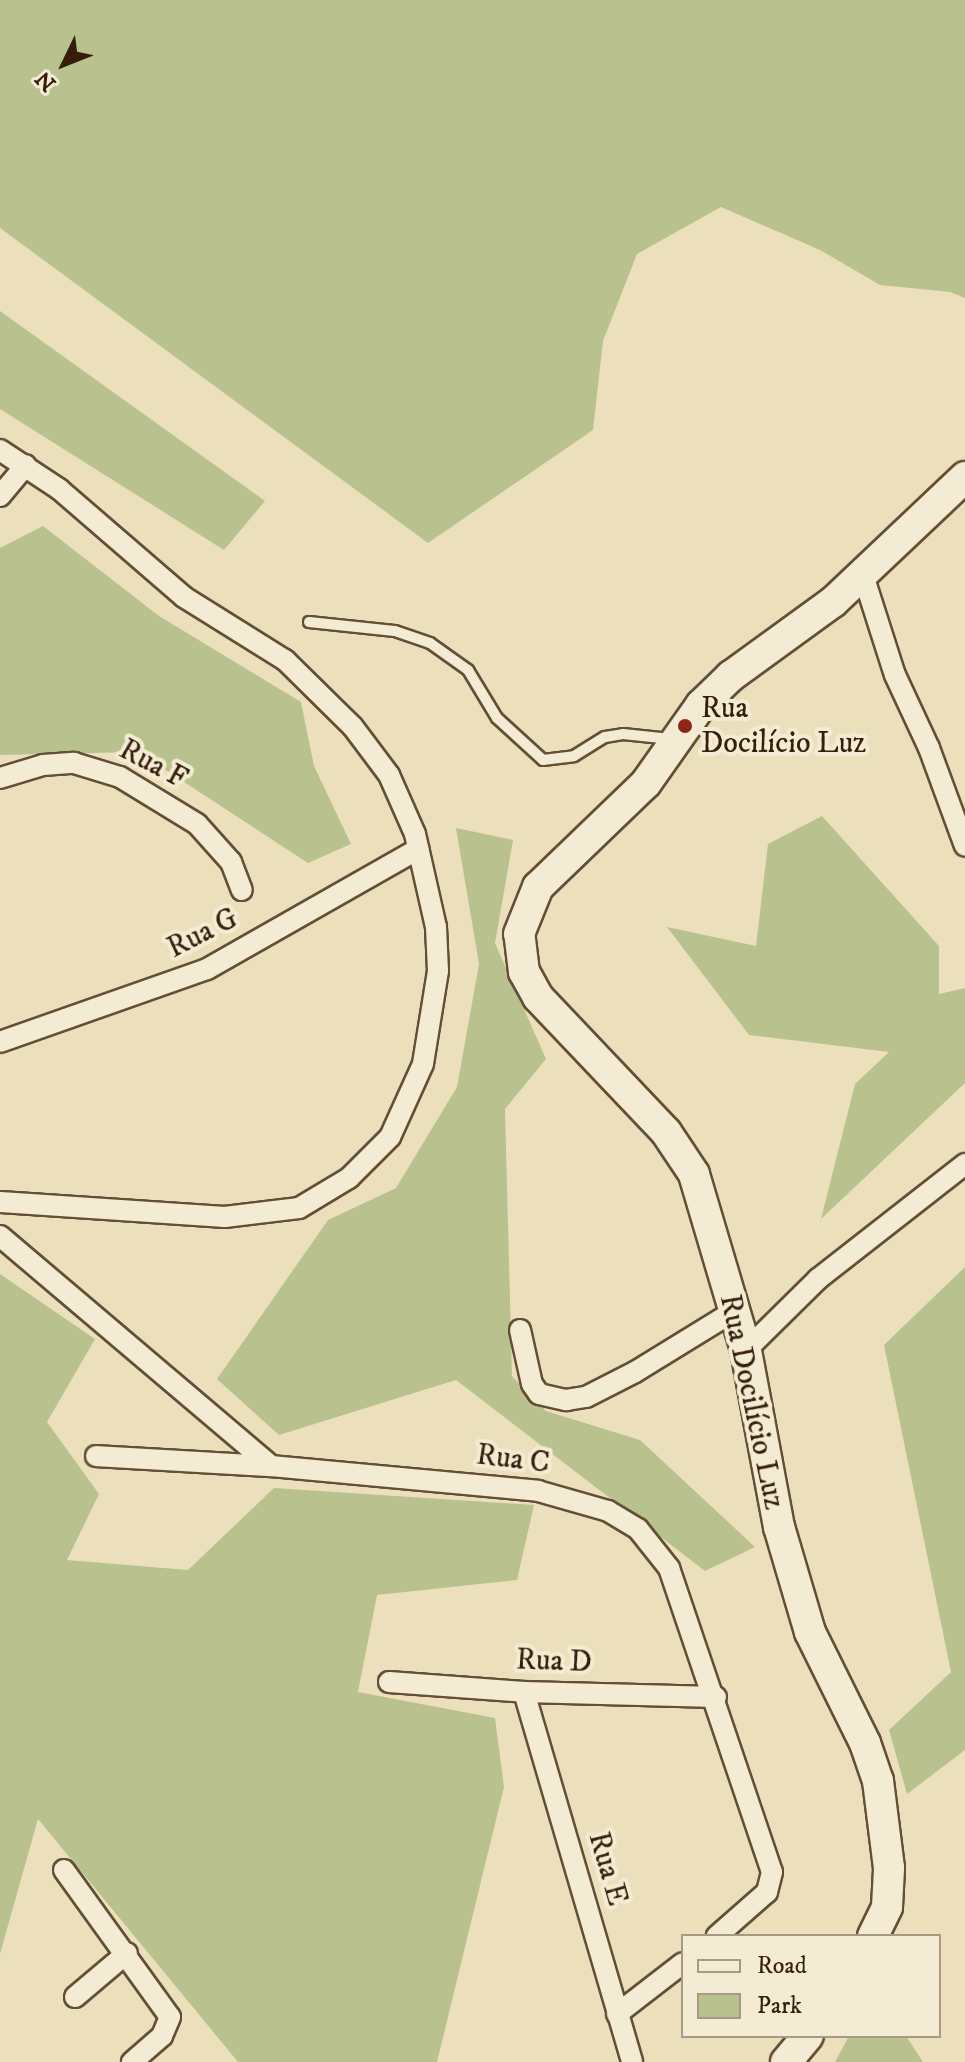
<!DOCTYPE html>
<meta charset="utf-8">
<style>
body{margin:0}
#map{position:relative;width:965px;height:2062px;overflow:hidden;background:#ece0bc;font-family:"IM FELL DW Pica",serif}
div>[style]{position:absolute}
.green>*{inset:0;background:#b9c28f}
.roads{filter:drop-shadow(2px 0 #644e36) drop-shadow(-2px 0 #644e36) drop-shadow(0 2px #644e36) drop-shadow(0 -2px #644e36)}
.service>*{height:10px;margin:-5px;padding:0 5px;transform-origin:5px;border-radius:5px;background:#f3ebd3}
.minor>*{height:20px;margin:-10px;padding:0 10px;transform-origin:10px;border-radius:10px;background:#f3ebd3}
.secondary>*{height:30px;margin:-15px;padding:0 15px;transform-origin:15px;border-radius:15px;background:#f3ebd3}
.dots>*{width:22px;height:22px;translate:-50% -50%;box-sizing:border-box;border:4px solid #f3ebd3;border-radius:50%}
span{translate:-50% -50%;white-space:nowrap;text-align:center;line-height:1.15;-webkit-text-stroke:8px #f3ebd3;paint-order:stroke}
.poi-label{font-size:30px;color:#361e0a}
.left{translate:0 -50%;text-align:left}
.street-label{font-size:30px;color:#361e0a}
.legend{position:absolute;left:681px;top:1934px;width:260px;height:104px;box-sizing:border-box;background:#f3ebd3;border:2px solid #a79983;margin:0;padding:10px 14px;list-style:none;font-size:24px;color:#361e0a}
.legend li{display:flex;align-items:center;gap:16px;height:40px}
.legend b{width:40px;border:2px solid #a79983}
.north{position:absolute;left:24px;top:24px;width:80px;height:80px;-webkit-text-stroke:6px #f3ebd3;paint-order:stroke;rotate:227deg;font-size:22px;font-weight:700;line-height:32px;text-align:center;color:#361e0a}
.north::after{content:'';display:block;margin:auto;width:28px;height:36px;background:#361e0a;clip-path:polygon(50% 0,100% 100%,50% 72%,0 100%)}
</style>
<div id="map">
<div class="green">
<i style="clip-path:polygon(0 0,965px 0,965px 298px,950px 292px,880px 285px,820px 250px,721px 207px,637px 254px,603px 341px,593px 430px,428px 543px,0 228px)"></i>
<i style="clip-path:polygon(0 311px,265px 501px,224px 550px,0 409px)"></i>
<i style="clip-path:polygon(43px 526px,159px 616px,301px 702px,314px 766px,351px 844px,308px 863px,138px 752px,0 755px,0 548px)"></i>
<i style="clip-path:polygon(822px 816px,939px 946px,939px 994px,965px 988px,965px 1083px,821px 1219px,855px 1084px,889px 1052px,749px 1035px,667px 927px,756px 946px,768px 844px)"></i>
<i style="clip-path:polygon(456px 828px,513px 840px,495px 943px,546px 1059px,505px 1109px,512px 1376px,546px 1411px,640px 1440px,755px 1547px,705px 1571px,456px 1380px,279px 1435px,217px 1379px,328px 1220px,396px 1188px,457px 1087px,479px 964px)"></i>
<i style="clip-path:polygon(965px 1267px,965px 1750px,907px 1794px,889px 1730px,951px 1672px,884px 1345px)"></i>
<i style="clip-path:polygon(0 1274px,95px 1339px,47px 1422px,99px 1494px,67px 1560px,188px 1570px,274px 1488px,534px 1505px,517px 1580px,377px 1595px,358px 1692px,495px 1718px,504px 1787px,437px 2062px,238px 2062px,38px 1819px,0 1954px)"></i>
<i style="clip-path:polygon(849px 2036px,906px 2036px,923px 2062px,835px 2062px)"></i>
</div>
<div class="roads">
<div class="service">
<i style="left:309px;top:622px;width:86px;rotate:6deg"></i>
<i style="left:395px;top:631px;width:37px;rotate:19deg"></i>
<i style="left:430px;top:643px;width:47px;rotate:35.4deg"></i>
<i style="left:468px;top:670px;width:56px;rotate:58.9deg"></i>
<i style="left:497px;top:718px;width:62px;rotate:42.4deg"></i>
<i style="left:543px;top:760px;width:31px;rotate:-7deg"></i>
<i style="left:574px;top:756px;width:36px;rotate:-32deg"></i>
<i style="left:605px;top:737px;width:18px;rotate:-9deg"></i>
<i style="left:623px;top:734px;width:48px;rotate:5.9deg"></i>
</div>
<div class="minor">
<i style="left:0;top:450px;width:71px;rotate:33.5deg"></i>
<i style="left:59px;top:489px;width:165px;rotate:40.8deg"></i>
<i style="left:184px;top:597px;width:119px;rotate:32deg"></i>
<i style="left:285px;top:660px;width:95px;rotate:44.6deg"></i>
<i style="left:353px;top:727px;width:60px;rotate:53.1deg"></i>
<i style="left:389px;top:775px;width:64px;rotate:66.2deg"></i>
<i style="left:415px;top:834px;width:95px;rotate:77.3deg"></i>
<i style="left:436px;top:927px;width:44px;rotate:87.4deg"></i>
<i style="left:438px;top:971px;width:94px;rotate:99.2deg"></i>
<i style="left:423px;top:1064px;width:80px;rotate:114.3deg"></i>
<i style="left:390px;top:1137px;width:58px;rotate:135deg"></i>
<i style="left:349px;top:1178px;width:58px;rotate:149deg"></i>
<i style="left:299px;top:1208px;width:75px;rotate:173.1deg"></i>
<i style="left:225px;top:1217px;width:225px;rotate:-176.2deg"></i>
<i style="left:0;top:496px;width:40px;rotate:-50deg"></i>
<i style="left:863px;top:575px;width:105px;rotate:72.3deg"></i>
<i style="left:895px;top:675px;width:81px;rotate:65deg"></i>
<i style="left:929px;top:748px;width:104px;rotate:69.8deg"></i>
<i style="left:0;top:778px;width:45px;rotate:-16.8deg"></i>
<i style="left:43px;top:765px;width:31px;rotate:-4deg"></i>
<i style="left:74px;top:763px;width:48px;rotate:16.9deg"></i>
<i style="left:120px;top:777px;width:90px;rotate:31.4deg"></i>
<i style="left:197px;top:824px;width:51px;rotate:48.2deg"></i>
<i style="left:231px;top:862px;width:30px;rotate:69deg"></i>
<i style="left:0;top:1042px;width:219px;rotate:-19.4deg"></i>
<i style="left:207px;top:969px;width:243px;rotate:-29.6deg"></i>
<i style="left:0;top:1236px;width:355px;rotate:40.3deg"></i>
<i style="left:271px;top:1466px;width:268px;rotate:5.3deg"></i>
<i style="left:538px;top:1491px;width:73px;rotate:15.9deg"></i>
<i style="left:608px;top:1511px;width:35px;rotate:31deg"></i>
<i style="left:638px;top:1529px;width:50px;rotate:51.5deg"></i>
<i style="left:669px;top:1568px;width:321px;rotate:71.3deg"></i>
<i style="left:772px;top:1872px;width:21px;rotate:104deg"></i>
<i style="left:767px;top:1892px;width:67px;rotate:138.7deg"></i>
<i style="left:520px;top:1330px;width:55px;rotate:77.5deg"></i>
<i style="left:532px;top:1384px;width:12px;rotate:55deg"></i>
<i style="left:539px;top:1394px;width:28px;rotate:13deg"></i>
<i style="left:566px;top:1400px;width:20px;rotate:-9deg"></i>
<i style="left:586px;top:1397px;width:55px;rotate:-27deg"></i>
<i style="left:635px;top:1372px;width:116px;rotate:-31.6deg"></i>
<i style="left:746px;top:1350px;width:101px;rotate:-44.6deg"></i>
<i style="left:818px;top:1279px;width:187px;rotate:-38deg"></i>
<i style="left:96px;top:1456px;width:175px;rotate:3.3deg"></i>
<i style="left:389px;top:1682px;width:135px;rotate:4.2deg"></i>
<i style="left:524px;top:1692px;width:192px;rotate:1.5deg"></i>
<i style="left:524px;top:1692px;width:385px;rotate:73.7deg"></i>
<i style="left:64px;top:1870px;width:181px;rotate:54.2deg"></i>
<i style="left:170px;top:2017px;width:21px;rotate:113deg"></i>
<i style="left:162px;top:2036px;width:40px;rotate:139deg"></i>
<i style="left:75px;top:1997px;width:68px;rotate:-40.2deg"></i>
<i style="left:617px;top:2014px;width:83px;rotate:-37.7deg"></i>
</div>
<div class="secondary">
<i style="left:873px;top:1936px;width:32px;rotate:-64deg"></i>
<i style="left:887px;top:1907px;width:39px;rotate:-87deg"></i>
<i style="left:889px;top:1868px;width:88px;rotate:-97.2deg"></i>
<i style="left:878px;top:1781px;width:40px;rotate:-108.9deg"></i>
<i style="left:865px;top:1743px;width:124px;rotate:-116.4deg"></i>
<i style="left:810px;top:1632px;width:109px;rotate:-106.4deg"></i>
<i style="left:779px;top:1527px;width:180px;rotate:-100.6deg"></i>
<i style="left:746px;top:1350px;width:184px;rotate:-106.5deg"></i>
<i style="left:694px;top:1174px;width:50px;rotate:-123.7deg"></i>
<i style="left:666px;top:1132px;width:186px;rotate:-133.5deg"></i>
<i style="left:538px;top:997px;width:29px;rotate:-119deg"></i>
<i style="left:524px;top:972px;width:38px;rotate:-97deg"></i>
<i style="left:519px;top:934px;width:51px;rotate:-68deg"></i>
<i style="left:538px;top:887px;width:150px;rotate:-43.9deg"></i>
<i style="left:646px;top:783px;width:95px;rotate:-54.8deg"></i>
<i style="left:701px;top:705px;width:42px;rotate:-44deg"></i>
<i style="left:731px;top:676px;width:126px;rotate:-36deg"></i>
<i style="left:833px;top:602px;width:182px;rotate:-43.4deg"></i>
<i style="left:786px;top:2062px;width:34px;rotate:-50deg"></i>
</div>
</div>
<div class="dots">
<i style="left:685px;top:726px;background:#8f2418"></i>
</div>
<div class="poi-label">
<span class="left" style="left:701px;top:726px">Rua<br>Docilício Luz</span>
</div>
<div class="street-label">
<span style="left:153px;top:765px;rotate:28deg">Rua F</span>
<span style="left:203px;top:934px;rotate:-27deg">Rua G</span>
<span style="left:751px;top:1402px;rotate:78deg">Rua Docilício Luz</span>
<span style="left:513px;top:1460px;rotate:7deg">Rua C</span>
<span style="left:554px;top:1662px;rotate:2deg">Rua D</span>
<span style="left:607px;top:1869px;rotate:74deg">Rua E</span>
</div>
<ul class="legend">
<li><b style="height:10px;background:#f3ebd3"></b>Road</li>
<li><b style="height:22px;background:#b9c28f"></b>Park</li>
</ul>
<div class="north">N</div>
</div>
